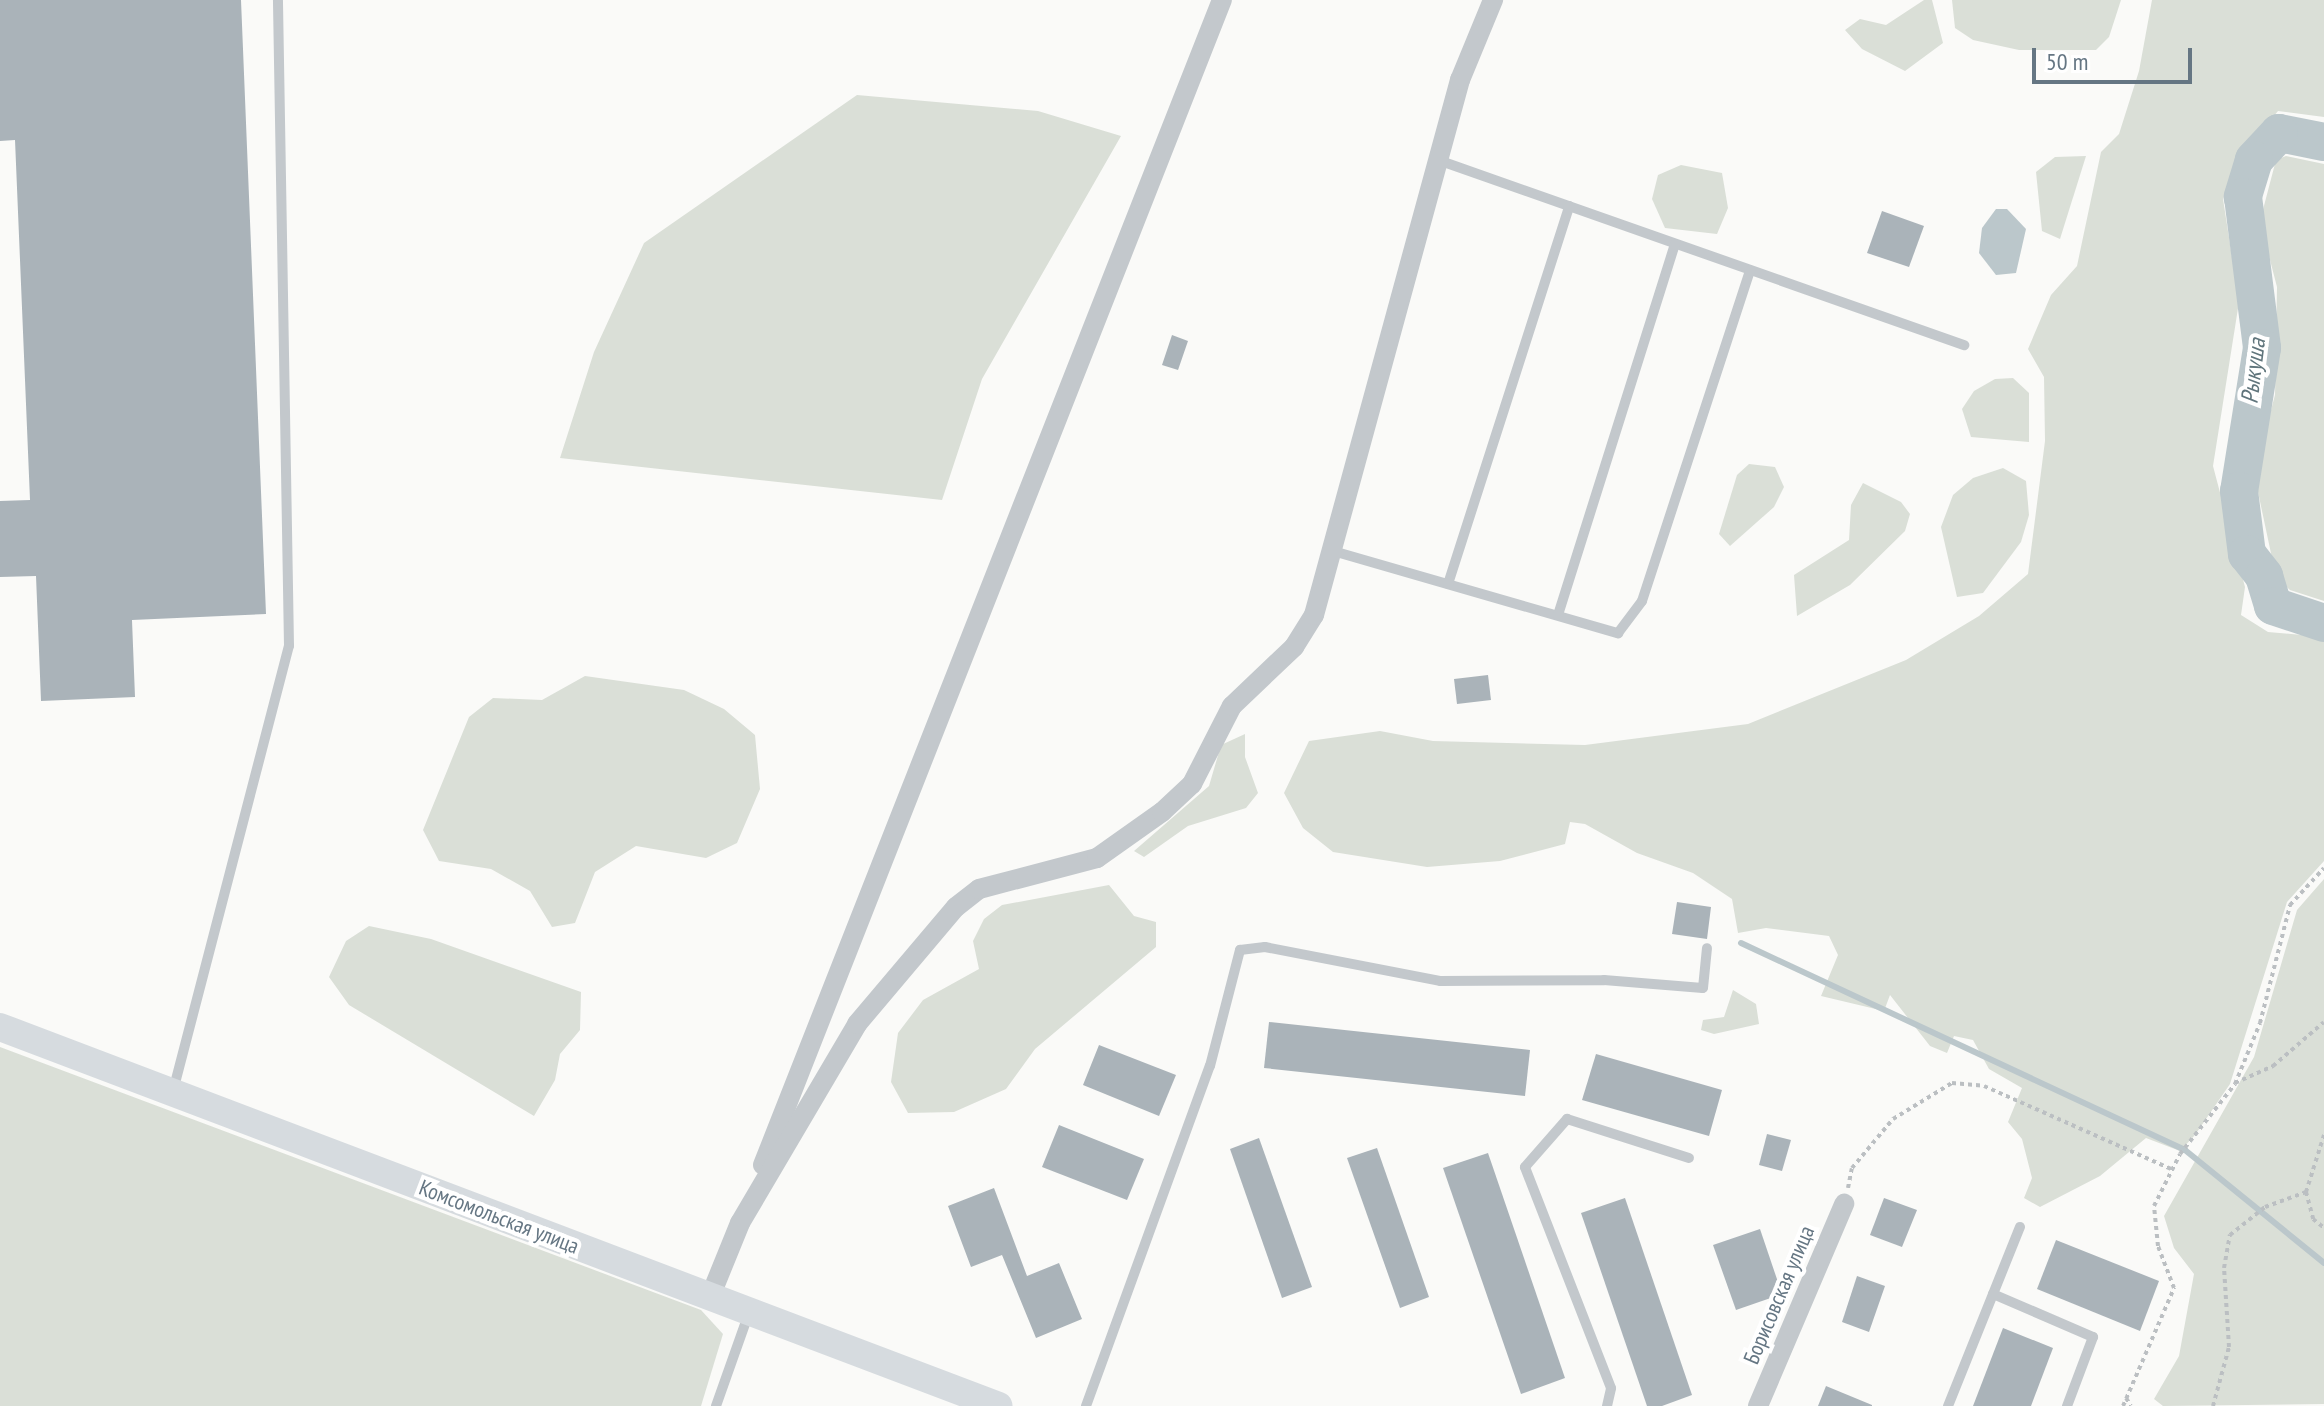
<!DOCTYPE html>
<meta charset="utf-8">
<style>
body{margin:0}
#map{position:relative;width:2324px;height:1406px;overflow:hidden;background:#fafaf8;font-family:"PT Sans Narrow",sans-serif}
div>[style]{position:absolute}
.green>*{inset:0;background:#dadfd7}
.water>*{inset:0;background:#bbc7cb}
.stream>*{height:6px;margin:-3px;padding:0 3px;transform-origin:3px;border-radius:3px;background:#bbc7cb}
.river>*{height:38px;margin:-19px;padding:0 19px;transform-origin:19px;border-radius:19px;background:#bbc7cb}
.building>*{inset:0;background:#aab3b9}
.path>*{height:4px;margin-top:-2px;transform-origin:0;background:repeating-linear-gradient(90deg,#bbbfc2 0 4px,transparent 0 8px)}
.service>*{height:10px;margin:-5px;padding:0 5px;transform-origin:5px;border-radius:5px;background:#c3c8cc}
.minor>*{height:20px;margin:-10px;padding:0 10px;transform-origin:10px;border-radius:10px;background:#c3c8cc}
.secondary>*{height:28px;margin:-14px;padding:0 14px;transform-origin:14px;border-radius:14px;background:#d6dbdf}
span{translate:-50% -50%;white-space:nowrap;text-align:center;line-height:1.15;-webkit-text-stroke:8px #fff;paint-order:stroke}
.street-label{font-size:22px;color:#657683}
.water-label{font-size:24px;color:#60757c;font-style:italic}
.scale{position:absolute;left:2032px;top:48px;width:160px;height:36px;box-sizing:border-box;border:4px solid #657683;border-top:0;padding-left:10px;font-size:24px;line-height:28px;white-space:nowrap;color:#657683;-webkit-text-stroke:6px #fff;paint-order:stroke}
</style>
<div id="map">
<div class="green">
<i style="clip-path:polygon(1924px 0,1932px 0,1943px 43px,1905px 71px,1862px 49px,1845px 30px,1860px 19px,1886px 25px)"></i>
<i style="clip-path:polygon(1952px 0,2121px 0,2109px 37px,2096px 50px,2019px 50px,1973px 40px,1955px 28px)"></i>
<i style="clip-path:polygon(2152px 0,2324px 0,2324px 117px,2278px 111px,2250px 145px,2223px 199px,2239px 302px,2213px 466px,2245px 587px,2241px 615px,2268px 632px,2324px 637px,2324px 861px,2287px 902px,2230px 1084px,2195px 1135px,2180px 1151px,2146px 1138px,2100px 1176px,2040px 1207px,2024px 1198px,2032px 1178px,2022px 1139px,2008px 1122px,2022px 1088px,1989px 1069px,1973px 1040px,1954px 1036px,1947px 1053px,1930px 1046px,1890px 995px,1884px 1011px,1821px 996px,1838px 955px,1829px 936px,1766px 928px,1738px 933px,1732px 899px,1693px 873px,1637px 853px,1585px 824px,1570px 822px,1565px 844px,1500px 861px,1427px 867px,1333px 852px,1303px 828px,1284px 793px,1309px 741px,1380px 731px,1433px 741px,1585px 745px,1748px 724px,1906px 660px,1979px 616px,2028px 574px,2045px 441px,2044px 377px,2028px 349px,2051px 295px,2077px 266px,2101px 152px,2119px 134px,2139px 71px)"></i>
<i style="clip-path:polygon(857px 95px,1038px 111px,1121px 136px,982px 379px,942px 500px,560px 458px,594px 352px,644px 243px)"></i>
<i style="clip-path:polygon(2086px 156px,2060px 239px,2042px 231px,2036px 172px,2055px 157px)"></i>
<i style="clip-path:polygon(2286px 156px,2324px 164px,2324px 601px,2290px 590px,2276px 577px,2258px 492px,2258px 459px,2275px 395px,2277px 287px,2260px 221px,2276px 160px)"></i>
<i style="clip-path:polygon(1681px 165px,1722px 173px,1728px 208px,1717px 234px,1665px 228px,1652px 199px,1658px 175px)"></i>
<i style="clip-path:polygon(2013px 378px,2029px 393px,2029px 442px,1971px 437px,1962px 409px,1974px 391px,1995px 379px)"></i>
<i style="clip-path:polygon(1749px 464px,1775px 467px,1784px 487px,1774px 507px,1730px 546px,1719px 534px,1737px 475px)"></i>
<i style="clip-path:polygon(2003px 468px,2026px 481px,2029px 515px,2021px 542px,1983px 593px,1957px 597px,1941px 527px,1953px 495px,1973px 478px)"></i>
<i style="clip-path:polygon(1863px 483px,1901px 502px,1910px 514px,1905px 531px,1850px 585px,1797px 616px,1794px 575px,1849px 540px,1851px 505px)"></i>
<i style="clip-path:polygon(585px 676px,684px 690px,724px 709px,755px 735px,760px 789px,737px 843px,706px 858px,636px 846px,595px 872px,575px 923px,552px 927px,530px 891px,491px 869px,439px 861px,423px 830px,469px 717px,493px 698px,542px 700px)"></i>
<i style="clip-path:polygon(1245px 734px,1245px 757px,1258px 793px,1246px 808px,1188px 826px,1144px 857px,1134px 851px,1209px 786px,1221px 745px)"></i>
<i style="clip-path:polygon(2324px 879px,2324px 1404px,2163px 1406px,2154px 1399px,2179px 1356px,2194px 1274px,2174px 1248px,2164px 1216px,2254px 1057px,2297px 910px)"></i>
<i style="clip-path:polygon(1109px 885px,1134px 916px,1156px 922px,1156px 947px,1035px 1049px,1006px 1089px,954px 1112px,908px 1113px,891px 1082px,898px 1033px,923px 1000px,979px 969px,973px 941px,984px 919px,1002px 905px)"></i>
<i style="clip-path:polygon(369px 926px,431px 939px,581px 992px,580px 1030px,560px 1054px,555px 1080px,534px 1116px,349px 1005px,329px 977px,346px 941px)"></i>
<i style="clip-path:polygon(1733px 990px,1756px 1004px,1759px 1024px,1714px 1034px,1701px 1030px,1703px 1020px,1724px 1017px)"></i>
<i style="clip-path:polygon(0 1047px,701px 1310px,723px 1334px,701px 1406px,0 1406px)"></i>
</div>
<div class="water">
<i style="clip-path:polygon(1996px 209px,2007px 209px,2026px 229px,2016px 273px,1996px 275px,1979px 253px,1982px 228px)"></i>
</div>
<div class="stream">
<i style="left:1741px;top:943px;width:490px;rotate:25deg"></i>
<i style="left:2185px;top:1150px;width:179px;rotate:39.1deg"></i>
</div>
<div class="river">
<i style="left:2324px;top:142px;width:46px;rotate:-168.7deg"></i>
<i style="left:2279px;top:133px;width:37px;rotate:133deg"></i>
<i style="left:2254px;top:160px;width:39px;rotate:107deg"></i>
<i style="left:2243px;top:197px;width:152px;rotate:82.8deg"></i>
<i style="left:2262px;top:348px;width:145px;rotate:99.1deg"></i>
<i style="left:2239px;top:491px;width:64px;rotate:82.8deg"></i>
<i style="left:2247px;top:554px;width:28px;rotate:52deg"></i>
<i style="left:2264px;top:576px;width:31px;rotate:73deg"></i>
<i style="left:2273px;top:606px;width:54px;rotate:18.4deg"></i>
</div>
<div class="building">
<i style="clip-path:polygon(0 0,241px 0,266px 614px,132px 620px,135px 697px,41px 701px,36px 576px,0 577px,0 501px,30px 500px,15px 140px,0 141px)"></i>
<i style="clip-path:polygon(1882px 211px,1924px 226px,1909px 267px,1867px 253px)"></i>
<i style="clip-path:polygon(1172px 335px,1188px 341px,1178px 370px,1162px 365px)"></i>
<i style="clip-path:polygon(1488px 675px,1491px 700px,1457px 704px,1454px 679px)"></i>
<i style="clip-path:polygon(1677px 902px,1711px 907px,1707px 939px,1672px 934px)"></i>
<i style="clip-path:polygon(1269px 1022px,1530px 1050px,1525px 1096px,1264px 1068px)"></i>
<i style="clip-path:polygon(1099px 1045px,1176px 1075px,1159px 1116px,1083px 1085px)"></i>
<i style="clip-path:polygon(1596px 1054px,1722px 1090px,1709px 1136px,1582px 1100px)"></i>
<i style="clip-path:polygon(1059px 1125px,1144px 1159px,1127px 1200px,1042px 1167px)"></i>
<i style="clip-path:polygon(1767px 1134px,1791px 1140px,1782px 1171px,1759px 1165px)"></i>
<i style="clip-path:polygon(1259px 1138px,1312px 1287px,1282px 1298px,1230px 1149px)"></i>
<i style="clip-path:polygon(1377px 1148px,1429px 1297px,1400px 1308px,1347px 1158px)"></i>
<i style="clip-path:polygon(1488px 1153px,1565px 1378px,1521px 1394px,1443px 1168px)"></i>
<i style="clip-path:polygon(994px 1188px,1027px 1276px,1059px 1263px,1082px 1319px,1036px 1338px,1002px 1255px,971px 1267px,948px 1206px)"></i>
<i style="clip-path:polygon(1625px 1198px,1692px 1395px,1662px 1406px,1647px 1406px,1581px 1213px)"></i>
<i style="clip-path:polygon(1884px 1198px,1917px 1210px,1902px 1247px,1870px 1235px)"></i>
<i style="clip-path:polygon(1760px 1229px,1782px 1294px,1736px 1310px,1713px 1245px)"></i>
<i style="clip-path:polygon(2056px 1240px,2159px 1281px,2140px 1331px,2037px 1289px)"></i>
<i style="clip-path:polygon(1857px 1276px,1885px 1286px,1869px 1332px,1842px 1322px)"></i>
<i style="clip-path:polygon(2003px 1328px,2053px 1348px,2031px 1406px,1973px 1406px)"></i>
<i style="clip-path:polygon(1826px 1386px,1872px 1405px,1872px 1406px,1818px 1406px)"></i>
</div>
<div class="path">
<i style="left:2235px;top:1083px;width:42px;rotate:-24.1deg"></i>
<i style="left:2273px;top:1066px;width:67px;rotate:-40.8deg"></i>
<i style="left:1848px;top:1188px;width:20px;rotate:-79deg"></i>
<i style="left:1852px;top:1168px;width:64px;rotate:-50.1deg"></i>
<i style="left:1893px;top:1119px;width:69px;rotate:-31.4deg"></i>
<i style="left:1952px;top:1083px;width:32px;rotate:5deg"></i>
<i style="left:1984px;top:1086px;width:205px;rotate:23.9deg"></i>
<i style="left:2306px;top:1192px;width:28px;rotate:75deg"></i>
<i style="left:2313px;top:1219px;width:14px;rotate:39deg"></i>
<i style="left:2126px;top:1398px;width:9px;rotate:58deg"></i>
<i style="left:2123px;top:1406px;width:129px;rotate:-66.6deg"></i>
<i style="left:2174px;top:1288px;width:45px;rotate:-110.9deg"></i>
<i style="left:2158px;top:1246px;width:40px;rotate:-95.7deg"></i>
<i style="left:2154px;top:1206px;width:58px;rotate:-63.4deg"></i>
<i style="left:2180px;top:1154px;width:89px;rotate:-51.8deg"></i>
<i style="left:2235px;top:1084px;width:66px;rotate:-67.7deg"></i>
<i style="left:2260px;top:1023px;width:122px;rotate:-75.7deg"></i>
<i style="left:2290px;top:905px;width:50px;rotate:-47.4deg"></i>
<i style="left:2213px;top:1406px;width:61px;rotate:-74.8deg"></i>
<i style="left:2229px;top:1347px;width:79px;rotate:-93.6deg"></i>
<i style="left:2224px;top:1268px;width:34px;rotate:-80deg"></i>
<i style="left:2230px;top:1235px;width:45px;rotate:-38.7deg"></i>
<i style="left:2265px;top:1207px;width:44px;rotate:-20.1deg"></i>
<i style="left:2306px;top:1192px;width:60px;rotate:-72.5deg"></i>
</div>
<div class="service">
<i style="left:1438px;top:160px;width:558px;rotate:19.38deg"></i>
<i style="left:1333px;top:551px;width:297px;rotate:16.1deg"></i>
<i style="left:1618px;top:633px;width:40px;rotate:-53deg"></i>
<i style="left:1642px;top:601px;width:348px;rotate:-71.9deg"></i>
<i style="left:1448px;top:584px;width:397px;rotate:-72.2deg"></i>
<i style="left:1558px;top:615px;width:389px;rotate:-72.5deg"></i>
<i style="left:173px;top:1091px;width:460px;rotate:-75.4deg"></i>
<i style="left:289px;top:646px;width:646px;rotate:-90.98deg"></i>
<i style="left:1993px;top:1294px;width:109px;rotate:23.3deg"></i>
<i style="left:2093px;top:1337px;width:74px;rotate:110.6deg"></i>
<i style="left:716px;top:1406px;width:99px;rotate:-70.5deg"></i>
<i style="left:1086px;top:1406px;width:362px;rotate:-70deg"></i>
<i style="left:1210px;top:1066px;width:120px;rotate:-75.5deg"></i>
<i style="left:1240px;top:950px;width:25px;rotate:-7deg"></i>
<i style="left:1265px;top:947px;width:178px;rotate:11deg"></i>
<i style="left:1440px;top:981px;width:164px;rotate:-0.3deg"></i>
<i style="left:1604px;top:980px;width:99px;rotate:4.6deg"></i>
<i style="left:1703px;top:988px;width:40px;rotate:-84.3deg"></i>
<i style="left:1607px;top:1406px;width:18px;rotate:-77deg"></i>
<i style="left:1611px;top:1388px;width:237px;rotate:-111.3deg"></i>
<i style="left:1525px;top:1167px;width:64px;rotate:-48.8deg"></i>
<i style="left:1567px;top:1119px;width:128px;rotate:17.7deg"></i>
<i style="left:1948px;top:1406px;width:193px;rotate:-68.1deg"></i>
</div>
<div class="minor">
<i style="left:763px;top:1165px;width:1252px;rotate:-68.5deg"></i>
<i style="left:710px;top:1297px;width:80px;rotate:-67.9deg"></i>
<i style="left:740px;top:1223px;width:231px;rotate:-59.5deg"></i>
<i style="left:857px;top:1024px;width:153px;rotate:-49.8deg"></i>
<i style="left:956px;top:907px;width:29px;rotate:-38deg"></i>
<i style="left:979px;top:889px;width:122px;rotate:-14.7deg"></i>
<i style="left:1097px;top:858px;width:80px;rotate:-35.3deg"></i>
<i style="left:1162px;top:812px;width:41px;rotate:-43deg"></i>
<i style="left:1192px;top:784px;width:88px;rotate:-62.9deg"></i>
<i style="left:1232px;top:706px;width:86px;rotate:-43.6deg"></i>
<i style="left:1294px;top:647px;width:38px;rotate:-58deg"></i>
<i style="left:1314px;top:615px;width:555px;rotate:-74.74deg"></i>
<i style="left:1460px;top:80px;width:87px;rotate:-67.6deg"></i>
<i style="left:1758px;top:1406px;width:220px;rotate:-66.9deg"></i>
</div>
<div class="secondary">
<i style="left:0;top:1027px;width:1068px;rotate:20.78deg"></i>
</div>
<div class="street-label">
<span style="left:499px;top:1217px;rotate:21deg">Комсомольская улица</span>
<span style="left:1779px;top:1295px;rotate:-67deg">Борисовская улица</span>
</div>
<div class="water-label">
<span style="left:2253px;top:371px;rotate:-83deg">Рыкуша</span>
</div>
<div class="scale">50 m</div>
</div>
